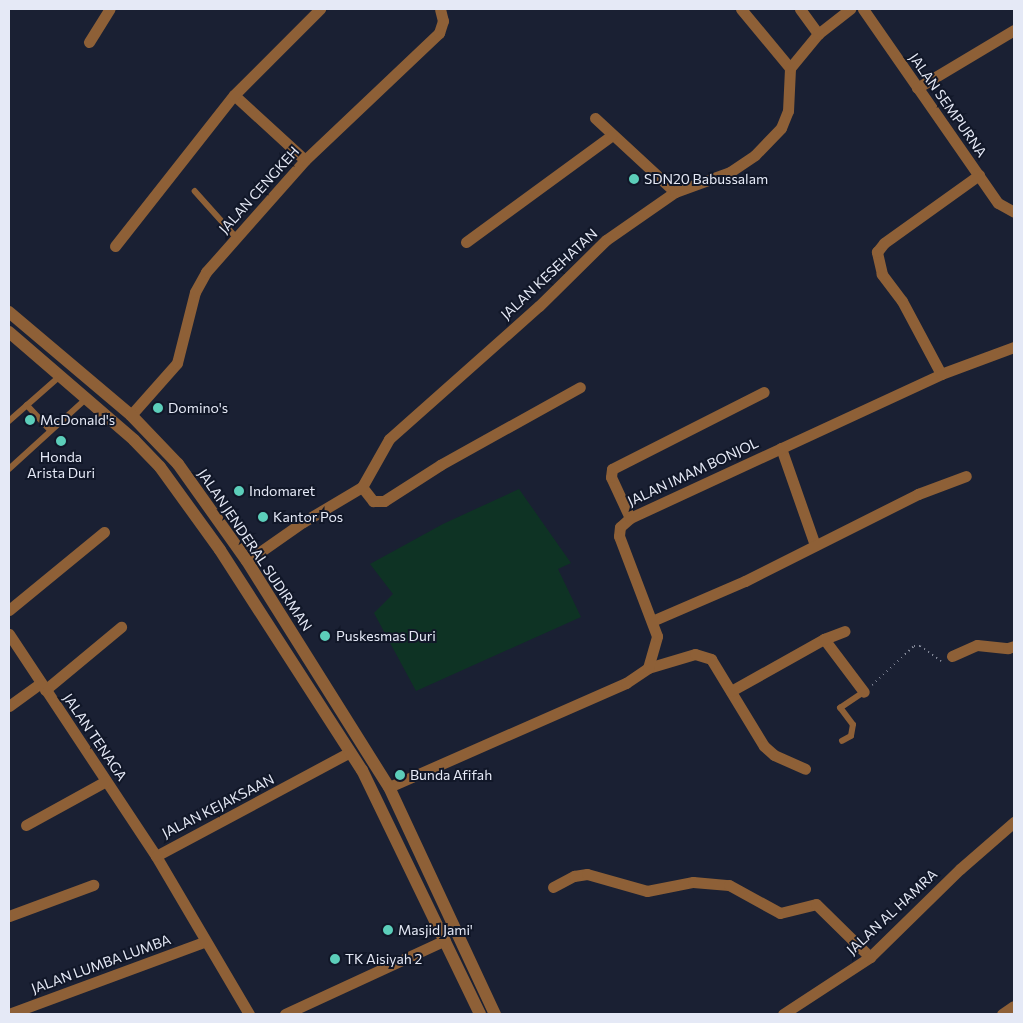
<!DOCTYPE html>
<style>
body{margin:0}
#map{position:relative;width:1023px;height:1023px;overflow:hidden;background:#1a2033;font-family:Commissioner,sans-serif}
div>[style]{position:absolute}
.green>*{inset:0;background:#0e3324}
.path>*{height:2px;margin-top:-1px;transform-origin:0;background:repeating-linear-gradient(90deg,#818696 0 1px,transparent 0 5px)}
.service>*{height:5.5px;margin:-2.75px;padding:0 2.75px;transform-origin:2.75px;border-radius:2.75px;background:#8e6037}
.minor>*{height:11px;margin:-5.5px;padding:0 5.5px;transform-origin:5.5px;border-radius:5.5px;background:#8e6037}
.tertiary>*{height:12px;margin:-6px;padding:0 6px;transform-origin:6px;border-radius:6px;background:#8e6037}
.dots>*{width:14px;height:14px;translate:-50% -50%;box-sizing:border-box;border:2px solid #111728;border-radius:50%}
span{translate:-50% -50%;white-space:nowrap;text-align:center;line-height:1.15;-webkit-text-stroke:4px #111728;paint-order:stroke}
.street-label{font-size:14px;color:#e5e9f6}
.poi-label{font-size:14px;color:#e5e9f6}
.left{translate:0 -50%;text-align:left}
.frame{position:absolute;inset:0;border:10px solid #e5e9f6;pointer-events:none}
</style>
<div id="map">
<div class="green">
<i style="clip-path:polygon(519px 489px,571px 563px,558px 569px,581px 617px,416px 691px,374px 613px,393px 594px,370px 564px,443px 524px)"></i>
</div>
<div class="path">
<i style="left:872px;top:685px;width:57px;rotate:-42.9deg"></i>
<i style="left:914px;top:646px;width:6px"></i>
<i style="left:920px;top:646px;width:26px;rotate:36deg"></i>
</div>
<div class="service">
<i style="left:195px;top:191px;width:62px;rotate:48.3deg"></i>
<i style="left:27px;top:405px;width:35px;rotate:47deg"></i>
<i style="left:9px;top:421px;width:68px;rotate:-41.4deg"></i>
<i style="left:9px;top:469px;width:104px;rotate:-42.3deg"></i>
<i style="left:842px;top:741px;width:10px;rotate:-29deg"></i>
<i style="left:851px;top:736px;width:11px;rotate:-80deg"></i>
<i style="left:853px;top:725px;width:21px;rotate:-127deg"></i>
<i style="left:840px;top:708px;width:29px;rotate:-34deg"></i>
</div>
<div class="minor">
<i style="left:741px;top:9px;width:77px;rotate:50.3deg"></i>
<i style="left:800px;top:9px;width:31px;rotate:54deg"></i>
<i style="left:863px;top:9px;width:236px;rotate:55.2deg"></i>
<i style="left:998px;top:203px;width:18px;rotate:29deg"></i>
<i style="left:89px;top:42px;width:39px;rotate:-58deg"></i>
<i style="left:917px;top:88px;width:113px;rotate:-30.9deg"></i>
<i style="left:234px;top:95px;width:96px;rotate:42.5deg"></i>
<i style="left:595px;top:118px;width:109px;rotate:42.8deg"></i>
<i style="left:466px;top:242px;width:180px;rotate:-36.2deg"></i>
<i style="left:115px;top:246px;width:192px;rotate:-51.8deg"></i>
<i style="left:234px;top:95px;width:122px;rotate:-45deg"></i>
<i style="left:941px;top:374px;width:83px;rotate:-118.1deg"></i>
<i style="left:902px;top:301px;width:34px;rotate:-127deg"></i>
<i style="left:882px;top:274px;width:23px;rotate:-103deg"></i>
<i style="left:877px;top:252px;width:11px;rotate:-52deg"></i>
<i style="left:884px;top:243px;width:117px;rotate:-35.6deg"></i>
<i style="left:131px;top:415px;width:69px;rotate:-48.5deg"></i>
<i style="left:177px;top:363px;width:73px;rotate:-75.8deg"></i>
<i style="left:195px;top:292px;width:23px;rotate:-61deg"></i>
<i style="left:206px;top:272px;width:149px;rotate:-48.5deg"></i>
<i style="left:305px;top:160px;width:185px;rotate:-43.5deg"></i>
<i style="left:439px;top:33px;width:13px;rotate:-72deg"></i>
<i style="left:443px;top:21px;width:12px;rotate:-104deg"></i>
<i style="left:781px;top:448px;width:103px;rotate:70.7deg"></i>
<i style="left:362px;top:487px;width:18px;rotate:52deg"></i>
<i style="left:373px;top:501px;width:11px"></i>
<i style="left:384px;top:501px;width:67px;rotate:-32.7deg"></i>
<i style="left:440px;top:465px;width:160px;rotate:-29.1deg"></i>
<i style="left:630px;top:518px;width:45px;rotate:-114.9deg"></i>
<i style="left:611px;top:477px;width:8px;rotate:-83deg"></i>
<i style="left:612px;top:469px;width:170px;rotate:-26.9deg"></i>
<i style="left:247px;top:561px;width:68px;rotate:-34.9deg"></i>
<i style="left:303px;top:522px;width:69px;rotate:-30.7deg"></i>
<i style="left:362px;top:487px;width:55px;rotate:-60.6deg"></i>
<i style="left:389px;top:439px;width:200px;rotate:-41.6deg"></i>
<i style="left:539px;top:306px;width:94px;rotate:-44.6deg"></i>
<i style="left:606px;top:240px;width:84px;rotate:-34.8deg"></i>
<i style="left:675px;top:192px;width:59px;rotate:-20deg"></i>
<i style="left:730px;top:172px;width:30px;rotate:-34deg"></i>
<i style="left:755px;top:155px;width:37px;rotate:-46deg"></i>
<i style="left:781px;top:128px;width:18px;rotate:-68deg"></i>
<i style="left:788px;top:111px;width:43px;rotate:-87.3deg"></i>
<i style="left:790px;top:68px;width:44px;rotate:-50.5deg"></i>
<i style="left:818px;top:34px;width:41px;rotate:-38deg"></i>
<i style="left:9px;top:610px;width:123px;rotate:-39.4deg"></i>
<i style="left:652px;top:621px;width:101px;rotate:-23.3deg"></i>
<i style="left:745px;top:581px;width:194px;rotate:-26.7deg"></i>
<i style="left:918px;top:494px;width:51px;rotate:-20.6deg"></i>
<i style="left:9px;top:634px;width:266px;rotate:56.5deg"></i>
<i style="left:824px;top:639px;width:66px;rotate:53deg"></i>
<i style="left:952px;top:656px;width:27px;rotate:-24deg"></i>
<i style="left:977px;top:645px;width:31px;rotate:6deg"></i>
<i style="left:1008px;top:648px;width:6px;rotate:-18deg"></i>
<i style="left:648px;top:668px;width:49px;rotate:-16.6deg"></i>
<i style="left:695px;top:654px;width:17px;rotate:17deg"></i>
<i style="left:711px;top:659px;width:102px;rotate:58.7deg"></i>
<i style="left:764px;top:746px;width:13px;rotate:42deg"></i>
<i style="left:774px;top:755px;width:34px;rotate:24deg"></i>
<i style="left:45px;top:690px;width:99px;rotate:-39.7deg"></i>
<i style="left:731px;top:691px;width:107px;rotate:-29.2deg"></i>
<i style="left:824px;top:639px;width:22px;rotate:-21deg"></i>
<i style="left:9px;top:706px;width:39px;rotate:-36deg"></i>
<i style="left:389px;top:787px;width:259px;rotate:-23.7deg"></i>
<i style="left:626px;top:683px;width:27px;rotate:-34deg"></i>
<i style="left:648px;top:668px;width:33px;rotate:-74deg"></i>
<i style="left:657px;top:636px;width:107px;rotate:-110.8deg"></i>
<i style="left:619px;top:536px;width:9px;rotate:-84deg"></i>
<i style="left:620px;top:527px;width:13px;rotate:-42deg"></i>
<i style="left:630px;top:518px;width:343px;rotate:-24.8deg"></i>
<i style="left:941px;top:374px;width:78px;rotate:-20.3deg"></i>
<i style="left:26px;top:825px;width:91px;rotate:-28.8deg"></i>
<i style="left:553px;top:887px;width:24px;rotate:-28deg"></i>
<i style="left:574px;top:876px;width:13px;rotate:-9deg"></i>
<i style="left:587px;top:874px;width:62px;rotate:15.8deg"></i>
<i style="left:647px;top:891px;width:47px;rotate:-11.1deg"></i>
<i style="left:693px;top:882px;width:36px;rotate:5deg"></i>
<i style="left:729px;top:885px;width:58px;rotate:28.8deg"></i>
<i style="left:780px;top:913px;width:37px;rotate:-14deg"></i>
<i style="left:816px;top:904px;width:76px;rotate:44.5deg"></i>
<i style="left:9px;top:916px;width:90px;rotate:-20.3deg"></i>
<i style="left:9px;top:1014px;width:208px;rotate:-20.3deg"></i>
<i style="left:249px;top:1014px;width:183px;rotate:-120.5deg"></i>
<i style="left:156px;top:856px;width:220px;rotate:-28.2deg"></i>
<i style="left:285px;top:1014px;width:176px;rotate:-24.8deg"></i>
<i style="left:783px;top:1014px;width:104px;rotate:-33.2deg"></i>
<i style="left:870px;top:957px;width:126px;rotate:-44.4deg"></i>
<i style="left:960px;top:869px;width:72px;rotate:-41deg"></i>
<i style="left:1002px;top:1014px;width:14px;rotate:-34deg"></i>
</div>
<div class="tertiary">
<i style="left:9px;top:312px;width:160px;rotate:40.2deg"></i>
<i style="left:131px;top:415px;width:68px;rotate:46.2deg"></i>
<i style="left:178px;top:464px;width:119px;rotate:54.6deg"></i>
<i style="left:247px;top:561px;width:267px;rotate:57.9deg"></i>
<i style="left:389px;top:787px;width:251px;rotate:65deg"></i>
<i style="left:9px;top:332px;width:165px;rotate:40.8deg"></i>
<i style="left:134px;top:440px;width:37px;rotate:46deg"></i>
<i style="left:160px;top:467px;width:102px;rotate:54.1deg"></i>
<i style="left:220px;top:550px;width:262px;rotate:57.2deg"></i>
<i style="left:362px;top:770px;width:271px;rotate:64.2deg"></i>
</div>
<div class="dots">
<i style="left:634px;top:179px;background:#5cceba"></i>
<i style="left:158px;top:408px;background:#5cceba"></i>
<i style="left:30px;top:420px;background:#5cceba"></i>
<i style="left:61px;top:441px;background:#5cceba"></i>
<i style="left:239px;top:491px;background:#5cceba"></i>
<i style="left:263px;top:517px;background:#5cceba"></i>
<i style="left:325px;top:636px;background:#5cceba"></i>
<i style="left:400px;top:775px;background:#5cceba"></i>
<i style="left:388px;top:930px;background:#5cceba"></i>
<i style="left:335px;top:959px;background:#5cceba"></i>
</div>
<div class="street-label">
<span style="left:948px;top:105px;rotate:55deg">JALAN SEMPURNA</span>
<span style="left:259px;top:190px;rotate:-48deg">JALAN CENGKEH</span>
<span style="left:549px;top:274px;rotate:-43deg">JALAN KESEHATAN</span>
<span style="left:693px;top:472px;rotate:-25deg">JALAN IMAM BONJOL</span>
<span style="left:255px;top:550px;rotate:56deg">JALAN JENDERAL SUDIRMAN</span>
<span style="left:95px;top:737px;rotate:56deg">JALAN TENAGA</span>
<span style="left:218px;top:806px;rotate:-27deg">JALAN KEJAKSAAN</span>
<span style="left:892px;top:912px;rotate:-43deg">JALAN AL HAMRA</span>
<span style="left:101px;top:964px;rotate:-20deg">JALAN LUMBA LUMBA</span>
</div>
<div class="poi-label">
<span class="left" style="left:644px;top:179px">SDN20 Babussalam</span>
<span class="left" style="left:168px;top:408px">Domino's</span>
<span class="left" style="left:40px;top:420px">McDonald's</span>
<span style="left:61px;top:465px">Honda<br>Arista Duri</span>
<span class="left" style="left:249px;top:491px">Indomaret</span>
<span class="left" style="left:273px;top:517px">Kantor Pos</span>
<span class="left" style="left:336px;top:636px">Puskesmas Duri</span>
<span class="left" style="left:410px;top:775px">Bunda Afifah</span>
<span class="left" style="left:398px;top:930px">Masjid Jami'</span>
<span class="left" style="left:345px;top:959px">TK Aisiyah 2</span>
</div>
<div class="frame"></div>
</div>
